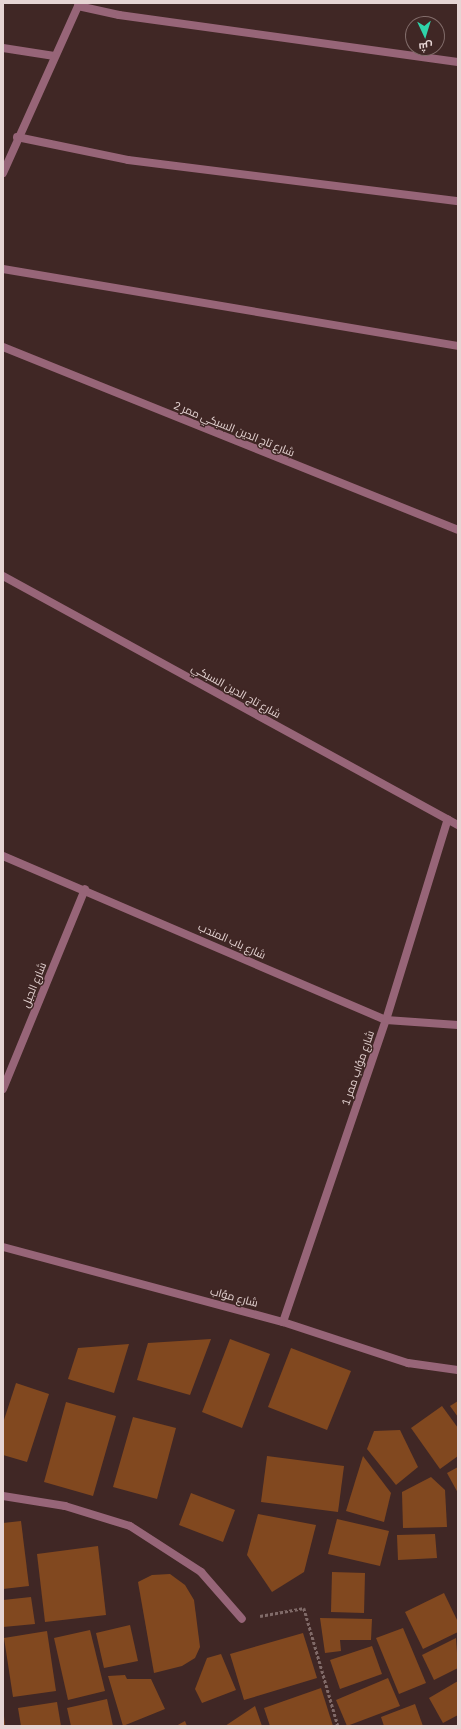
<!DOCTYPE html>
<meta charset="utf-8">
<style>
body{margin:0}
#map{position:relative;width:461px;height:1729px;overflow:hidden;background:#402725;font-family:"IBM Plex Sans",Cairo,sans-serif}
div>[style]{position:absolute}
.building>*{inset:0;background:#81481f}
.path>*{height:2.5px;margin-top:-1.25px;transform-origin:0;background:repeating-linear-gradient(90deg,#806a68 0 3px,transparent 0 5px)}
.minor>*{height:8px;margin:-4px;padding:0 4px;transform-origin:4px;border-radius:4px;background:#976578}
span{translate:-50% -50%;white-space:nowrap;text-align:center;line-height:1.15;-webkit-text-stroke:3px #402725;paint-order:stroke}
.street-label{font-size:11px;color:#e6d5d4}
.frame{position:absolute;inset:0;border:4px solid #e6d5d4;pointer-events:none}
.north{position:absolute;left:405px;top:16px;width:40px;height:40px;box-sizing:border-box;background:#402725;border:1px solid #826d6b;border-radius:50%;rotate:176deg;font-size:11px;font-weight:700;line-height:16px;text-align:center;color:#e6d5d4}
.north::after{content:'';display:block;margin:auto;width:14px;height:18px;background:#2fd4aa;clip-path:polygon(50% 0,100% 100%,50% 72%,0 100%)}
</style>
<div id="map">
<div class="building">
<i style="clip-path:polygon(211px 1339px,190px 1395px,137px 1380px,148px 1343px)"></i>
<i style="clip-path:polygon(230px 1339px,270px 1354px,242px 1428px,202px 1412px)"></i>
<i style="clip-path:polygon(129px 1344px,114px 1393px,68px 1379px,78px 1348px)"></i>
<i style="clip-path:polygon(291px 1348px,351px 1371px,327px 1430px,268px 1407px)"></i>
<i style="clip-path:polygon(16px 1383px,49px 1394px,27px 1462px,3px 1455px,3px 1423px)"></i>
<i style="clip-path:polygon(458px 1401px,458px 1417px,450px 1406px)"></i>
<i style="clip-path:polygon(66px 1402px,116px 1416px,93px 1496px,44px 1482px)"></i>
<i style="clip-path:polygon(442px 1406px,458px 1428px,458px 1456px,440px 1469px,411px 1428px)"></i>
<i style="clip-path:polygon(133px 1417px,176px 1428px,157px 1499px,113px 1487px)"></i>
<i style="clip-path:polygon(400px 1430px,418px 1467px,396px 1485px,367px 1449px,374px 1431px)"></i>
<i style="clip-path:polygon(267px 1456px,344px 1466px,338px 1512px,261px 1502px)"></i>
<i style="clip-path:polygon(363px 1456px,391px 1493px,384px 1522px,346px 1511px)"></i>
<i style="clip-path:polygon(458px 1467px,458px 1493px,447px 1473px)"></i>
<i style="clip-path:polygon(431px 1477px,445px 1490px,447px 1527px,403px 1528px,402px 1492px)"></i>
<i style="clip-path:polygon(191px 1493px,235px 1510px,223px 1542px,179px 1525px)"></i>
<i style="clip-path:polygon(258px 1514px,316px 1525px,304px 1572px,272px 1592px,247px 1555px)"></i>
<i style="clip-path:polygon(337px 1519px,389px 1531px,380px 1566px,328px 1554px)"></i>
<i style="clip-path:polygon(21px 1521px,29px 1586px,3px 1589px,3px 1523px)"></i>
<i style="clip-path:polygon(435px 1534px,437px 1558px,398px 1560px,397px 1535px)"></i>
<i style="clip-path:polygon(98px 1546px,106px 1615px,45px 1622px,37px 1554px)"></i>
<i style="clip-path:polygon(332px 1572px,365px 1573px,364px 1613px,331px 1612px)"></i>
<i style="clip-path:polygon(170px 1574px,185px 1585px,194px 1600px,200px 1647px,195px 1658px,182px 1666px,154px 1673px,138px 1582px,152px 1575px)"></i>
<i style="clip-path:polygon(444px 1593px,458px 1622px,458px 1632px,423px 1649px,405px 1612px)"></i>
<i style="clip-path:polygon(31px 1597px,35px 1624px,3px 1627px,3px 1600px)"></i>
<i style="clip-path:polygon(320px 1618px,372px 1619px,371px 1640px,340px 1640px,341px 1651px,325px 1653px)"></i>
<i style="clip-path:polygon(130px 1625px,138px 1661px,104px 1668px,96px 1633px)"></i>
<i style="clip-path:polygon(403px 1628px,426px 1683px,399px 1694px,376px 1638px)"></i>
<i style="clip-path:polygon(90px 1630px,105px 1691px,68px 1700px,54px 1638px)"></i>
<i style="clip-path:polygon(47px 1631px,56px 1691px,13px 1697px,4px 1638px)"></i>
<i style="clip-path:polygon(303px 1633px,317px 1678px,244px 1700px,230px 1654px)"></i>
<i style="clip-path:polygon(456px 1638px,458px 1668px,434px 1680px,422px 1655px)"></i>
<i style="clip-path:polygon(372px 1646px,382px 1674px,340px 1689px,330px 1660px)"></i>
<i style="clip-path:polygon(221px 1654px,236px 1690px,202px 1703px,195px 1689px,207px 1658px)"></i>
<i style="clip-path:polygon(125px 1675px,127px 1679px,151px 1679px,165px 1709px,123px 1726px,108px 1676px)"></i>
<i style="clip-path:polygon(388px 1678px,400px 1706px,347px 1726px,336px 1700px)"></i>
<i style="clip-path:polygon(458px 1681px,458px 1715px,443px 1723px,429px 1698px)"></i>
<i style="clip-path:polygon(321px 1688px,333px 1726px,270px 1726px,264px 1708px)"></i>
<i style="clip-path:polygon(107px 1699px,113px 1726px,71px 1726px,67px 1708px)"></i>
<i style="clip-path:polygon(57px 1702px,61px 1726px,21px 1726px,18px 1708px)"></i>
<i style="clip-path:polygon(415px 1704px,423px 1726px,384px 1726px,381px 1717px)"></i>
<i style="clip-path:polygon(255px 1706px,262px 1726px,225px 1726px)"></i>
<i style="clip-path:polygon(3px 1716px,4px 1716px,5px 1726px,3px 1726px)"></i>
<i style="clip-path:polygon(185px 1721px,187px 1726px,176px 1726px)"></i>
</div>
<div class="path">
<i style="left:260px;top:1616px;width:45px;rotate:-10.3deg"></i>
<i style="left:304px;top:1608px;width:123px;rotate:73.9deg"></i>
</div>
<div class="minor">
<i style="left:3px;top:48px;width:52px;rotate:8.9deg"></i>
<i style="left:17px;top:137px;width:113px;rotate:11.7deg"></i>
<i style="left:128px;top:160px;width:333px;rotate:7.1deg"></i>
<i style="left:3px;top:173px;width:183px;rotate:-65.8deg"></i>
<i style="left:78px;top:6px;width:42px;rotate:12.4deg"></i>
<i style="left:119px;top:15px;width:342px;rotate:7.9deg"></i>
<i style="left:3px;top:269px;width:461px;rotate:9.6deg"></i>
<i style="left:3px;top:347px;width:490px;rotate:21.9deg"></i>
<i style="left:3px;top:576px;width:519px;rotate:28.69deg"></i>
<i style="left:3px;top:856px;width:417px;rotate:23.2deg"></i>
<i style="left:386px;top:1020px;width:72px;rotate:4deg"></i>
<i style="left:3px;top:1089px;width:216px;rotate:-67.7deg"></i>
<i style="left:3px;top:1247px;width:290px;rotate:15deg"></i>
<i style="left:283px;top:1322px;width:132px;rotate:18.2deg"></i>
<i style="left:408px;top:1363px;width:50px;rotate:8deg"></i>
<i style="left:283px;top:1322px;width:319px;rotate:-71.2deg"></i>
<i style="left:386px;top:1020px;width:210px;rotate:-72.9deg"></i>
<i style="left:3px;top:1496px;width:63px;rotate:9.2deg"></i>
<i style="left:65px;top:1506px;width:68px;rotate:17.1deg"></i>
<i style="left:130px;top:1526px;width:85px;rotate:32.9deg"></i>
<i style="left:201px;top:1572px;width:62px;rotate:48.9deg"></i>
</div>
<div class="street-label">
<span style="left:234px;top:429px;rotate:22deg">شارع تاج الدين السبكي ممر 2</span>
<span style="left:236px;top:691px;rotate:29deg">شارع تاج الدين السبكي</span>
<span style="left:232px;top:941px;rotate:24deg">شارع باب المندب</span>
<span style="left:34px;top:985px;rotate:-68deg">شارع الجبل</span>
<span style="left:358px;top:1068px;rotate:-71deg">شارع مؤاب ممر 1</span>
<span style="left:234px;top:1297px;rotate:15deg">شارع مؤاب</span>
</div>
<div class="frame"></div>
<div class="north">ش</div>
</div>
